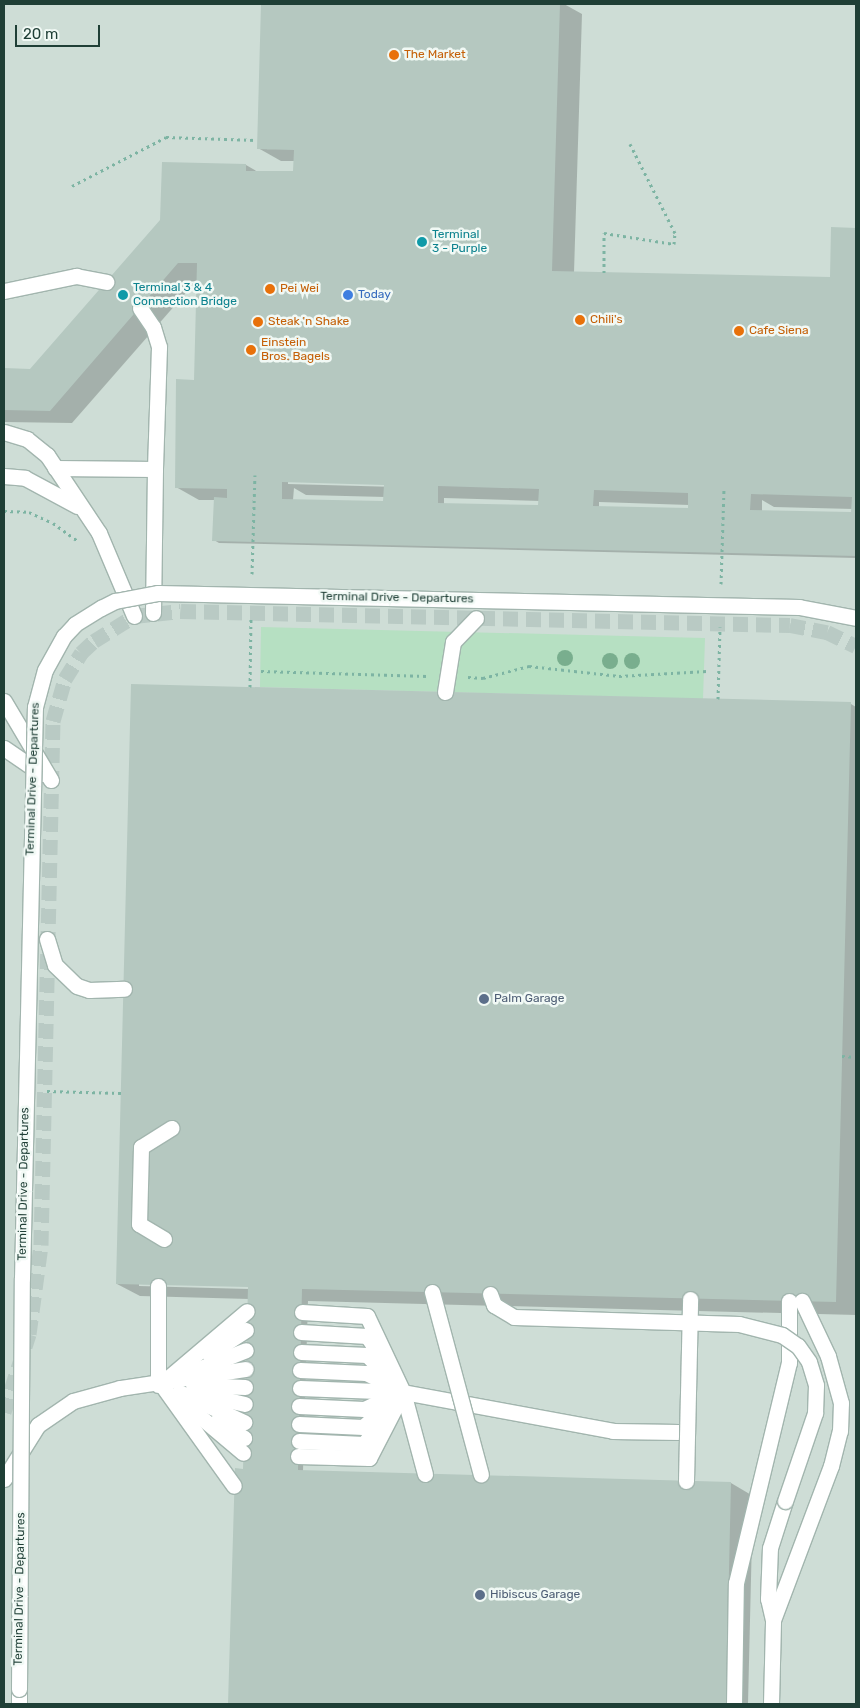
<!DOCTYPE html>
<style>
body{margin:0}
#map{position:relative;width:860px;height:1708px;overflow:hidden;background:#e0ede7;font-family:Rubik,sans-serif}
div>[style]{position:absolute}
.built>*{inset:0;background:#ceddd6}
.green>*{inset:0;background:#b6e0c2}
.shadow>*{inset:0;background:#0003}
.building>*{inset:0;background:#b5c8c0}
.secondary-tunnel>*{height:15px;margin-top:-7.5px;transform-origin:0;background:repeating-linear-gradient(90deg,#b9cac4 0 15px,transparent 0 23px)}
.path>*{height:3px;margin-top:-1.5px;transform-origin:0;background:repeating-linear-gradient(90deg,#7db4a3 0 2.5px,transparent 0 6.5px)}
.roads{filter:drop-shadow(1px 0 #a2b5ae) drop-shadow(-1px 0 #a2b5ae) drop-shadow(0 1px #a2b5ae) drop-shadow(0 -1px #a2b5ae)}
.lane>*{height:15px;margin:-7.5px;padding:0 7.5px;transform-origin:7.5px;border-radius:7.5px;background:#fff}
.street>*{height:15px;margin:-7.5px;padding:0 7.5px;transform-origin:7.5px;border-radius:7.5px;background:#fff}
.secondary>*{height:15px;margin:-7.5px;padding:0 7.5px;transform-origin:7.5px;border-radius:7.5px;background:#fff}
.path-bridge>*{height:3px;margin-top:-1.5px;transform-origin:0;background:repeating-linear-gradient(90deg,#7db4a3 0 2.5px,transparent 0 6.5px)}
.bridges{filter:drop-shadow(1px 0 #a2b5ae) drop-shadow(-1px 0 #a2b5ae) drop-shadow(0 1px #a2b5ae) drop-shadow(0 -1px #a2b5ae)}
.lane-bridge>*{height:15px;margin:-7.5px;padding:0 7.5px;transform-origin:7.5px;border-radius:7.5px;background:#fff}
.secondary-bridge>*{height:15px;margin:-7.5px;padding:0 7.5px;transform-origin:7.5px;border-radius:7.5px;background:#fff}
.trees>*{width:16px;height:16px;margin:-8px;border-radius:50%;background:#79ae8e}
.dots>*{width:14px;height:14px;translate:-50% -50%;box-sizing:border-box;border:2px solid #f1f9f5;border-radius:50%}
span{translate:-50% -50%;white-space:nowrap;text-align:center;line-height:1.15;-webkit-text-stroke:5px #f1f9f5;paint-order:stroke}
.food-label{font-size:12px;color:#c56008}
.left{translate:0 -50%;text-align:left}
.culture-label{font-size:12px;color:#0d838f}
.shop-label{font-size:12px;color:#366cbe}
.street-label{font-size:12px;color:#1f3f36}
.service-label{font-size:12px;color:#4e5e75}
.frame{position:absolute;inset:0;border:5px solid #1f3f36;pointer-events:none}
.scale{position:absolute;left:15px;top:25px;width:85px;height:22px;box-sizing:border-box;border:2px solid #1f3f36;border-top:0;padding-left:6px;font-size:15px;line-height:18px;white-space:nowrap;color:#1f3f36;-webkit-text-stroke:4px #f1f9f5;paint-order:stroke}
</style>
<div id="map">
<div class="built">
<i style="clip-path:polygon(4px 4px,856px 4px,856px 1704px,4px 1704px)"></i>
</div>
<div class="green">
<i style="clip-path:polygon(261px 627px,705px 638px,703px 699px,260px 687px)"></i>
</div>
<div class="shadow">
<i style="clip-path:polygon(evenodd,262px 4px,564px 4px,582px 14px,574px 273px,831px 278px,832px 228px,856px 229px,856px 558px,219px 543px,214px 540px,215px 500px,199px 500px,176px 487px,196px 381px,198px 279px,72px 423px,4px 422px,4px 369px,31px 370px,246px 165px,258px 172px,294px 172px,295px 161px,281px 161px,258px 148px,262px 4px,288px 481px,397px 484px,397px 487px,288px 484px,288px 481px,262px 4px,294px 488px,306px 495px,385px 497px,385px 503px,293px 500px,294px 488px,262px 4px,444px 498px,540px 501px,540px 506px,444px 504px,444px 498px,262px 4px,762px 500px,774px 507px,853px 509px,853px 514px,762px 511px,762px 500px,262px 4px,599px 502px,689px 505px,689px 510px,599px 508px,599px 502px)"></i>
<i style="clip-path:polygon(evenodd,851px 704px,856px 707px,856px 1315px,308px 1301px,303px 1471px,731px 1483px,753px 1496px,748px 1704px,230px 1704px,236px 1470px,244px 1470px,249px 1299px,140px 1296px,117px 1284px,851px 704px,139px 1284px,249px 1286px,249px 1289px,139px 1286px,139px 1284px)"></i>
</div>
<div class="building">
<i style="clip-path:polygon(evenodd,261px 4px,560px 4px,552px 271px,830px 277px,831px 227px,856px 228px,856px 556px,212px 541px,214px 497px,227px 498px,227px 489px,175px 488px,176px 379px,194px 380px,197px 263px,178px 263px,50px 411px,4px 410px,4px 368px,30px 369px,160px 220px,162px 162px,246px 164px,246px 171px,293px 171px,294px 150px,257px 149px,261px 4px,282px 482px,384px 485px,383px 501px,282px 499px,282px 482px,261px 4px,438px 486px,539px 489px,538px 505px,438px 503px,438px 486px,261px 4px,594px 490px,688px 493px,688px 508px,593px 506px,594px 490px,261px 4px,751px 494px,852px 497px,851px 512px,750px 510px,751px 494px)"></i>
<i style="clip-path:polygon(131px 684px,851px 702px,836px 1302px,302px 1289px,298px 1470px,731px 1482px,726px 1704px,228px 1704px,235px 1468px,243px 1469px,248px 1287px,116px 1284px)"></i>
</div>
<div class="secondary-tunnel">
<i style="left:4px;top:1412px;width:82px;rotate:-72.2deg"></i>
<i style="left:29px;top:1334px;width:90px;rotate:-82.3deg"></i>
<i style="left:41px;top:1245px;width:524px;rotate:-88.69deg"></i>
<i style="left:53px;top:721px;width:44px;rotate:-74.1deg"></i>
<i style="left:65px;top:679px;width:31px;rotate:-58deg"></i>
<i style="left:81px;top:653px;width:18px;rotate:-43deg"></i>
<i style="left:94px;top:641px;width:47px;rotate:-32deg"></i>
<i style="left:134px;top:616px;width:47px;rotate:-6.1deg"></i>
<i style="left:181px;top:611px;width:609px;rotate:1.32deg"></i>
<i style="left:790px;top:625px;width:38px;rotate:11deg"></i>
<i style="left:827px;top:632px;width:32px;rotate:26deg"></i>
</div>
<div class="path">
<i style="left:72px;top:186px;width:106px;rotate:-27.5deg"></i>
<i style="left:166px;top:137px;width:91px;rotate:1.9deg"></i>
<i style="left:604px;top:273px;width:40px;rotate:-90deg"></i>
<i style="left:604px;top:233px;width:71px;rotate:8.9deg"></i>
<i style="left:674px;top:244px;width:11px;rotate:-85deg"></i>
<i style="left:675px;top:233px;width:100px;rotate:-116.8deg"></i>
<i style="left:4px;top:511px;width:25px;rotate:2deg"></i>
<i style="left:29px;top:512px;width:26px;rotate:25deg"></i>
<i style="left:53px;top:523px;width:29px;rotate:36deg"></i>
<i style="left:261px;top:671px;width:166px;rotate:1.7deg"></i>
<i style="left:468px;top:677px;width:15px;rotate:4deg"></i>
<i style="left:483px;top:678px;width:48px;rotate:-14.6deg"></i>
<i style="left:529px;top:666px;width:91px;rotate:6.3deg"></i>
<i style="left:619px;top:676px;width:88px;rotate:-3.3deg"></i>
<i style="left:842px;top:1056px;width:14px;rotate:4deg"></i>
</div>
<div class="roads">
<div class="lane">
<i style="left:4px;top:291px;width:74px;rotate:-11.8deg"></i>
<i style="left:76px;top:276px;width:31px;rotate:11deg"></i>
<i style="left:140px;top:308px;width:23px;rotate:56deg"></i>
<i style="left:153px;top:327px;width:21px;rotate:73deg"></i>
<i style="left:159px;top:347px;width:122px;rotate:91.9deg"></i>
<i style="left:445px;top:692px;width:51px;rotate:-80.9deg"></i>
<i style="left:453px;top:642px;width:33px;rotate:-46deg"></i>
<i style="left:47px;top:939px;width:27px;rotate:73deg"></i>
<i style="left:55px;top:965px;width:30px;rotate:44deg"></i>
<i style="left:77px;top:986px;width:13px;rotate:18deg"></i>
<i style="left:89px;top:990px;width:35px;rotate:-2deg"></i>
<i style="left:164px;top:1239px;width:29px;rotate:-149deg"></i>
<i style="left:139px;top:1224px;width:77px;rotate:-88.5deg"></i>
<i style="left:141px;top:1147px;width:36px;rotate:-32deg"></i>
<i style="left:158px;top:1286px;width:99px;rotate:90deg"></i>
<i style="left:302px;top:1312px;width:65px;rotate:3.5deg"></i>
<i style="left:367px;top:1316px;width:84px;rotate:64.7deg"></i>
<i style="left:403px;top:1392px;width:85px;rotate:75deg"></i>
<i style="left:301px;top:1332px;width:66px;rotate:3.5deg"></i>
<i style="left:367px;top:1336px;width:18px;rotate:56deg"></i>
<i style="left:301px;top:1352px;width:66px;rotate:2.6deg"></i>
<i style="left:367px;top:1355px;width:40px;rotate:46deg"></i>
<i style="left:209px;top:1354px;width:44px;rotate:-33deg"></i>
<i style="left:300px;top:1370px;width:66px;rotate:2.6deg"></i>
<i style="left:366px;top:1373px;width:28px;rotate:26deg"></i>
<i style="left:188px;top:1373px;width:62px;rotate:-21.6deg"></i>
<i style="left:162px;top:1383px;width:111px;rotate:-40.3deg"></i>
<i style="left:161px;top:1384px;width:125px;rotate:54.4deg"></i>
<i style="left:193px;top:1385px;width:52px;rotate:2.2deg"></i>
<i style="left:300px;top:1388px;width:103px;rotate:2.2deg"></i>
<i style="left:403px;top:1392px;width:214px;rotate:10.5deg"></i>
<i style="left:613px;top:1431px;width:69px;rotate:0.8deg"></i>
<i style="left:179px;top:1392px;width:72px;rotate:24.8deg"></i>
<i style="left:197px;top:1393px;width:49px;rotate:12.9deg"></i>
<i style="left:178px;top:1398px;width:85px;rotate:40.2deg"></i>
<i style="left:299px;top:1406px;width:65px;rotate:2.6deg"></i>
<i style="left:364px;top:1409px;width:26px;rotate:-25deg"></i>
<i style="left:217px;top:1421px;width:32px;rotate:32deg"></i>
<i style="left:299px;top:1424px;width:64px;rotate:2.7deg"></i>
<i style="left:363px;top:1427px;width:44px;rotate:-41.3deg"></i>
<i style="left:299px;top:1441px;width:65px;rotate:2.6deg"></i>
<i style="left:364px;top:1444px;width:24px;rotate:-54deg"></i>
<i style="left:298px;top:1456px;width:71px;rotate:1.6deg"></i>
<i style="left:369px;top:1458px;width:74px;rotate:-62.7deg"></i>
<i style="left:4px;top:1479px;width:64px;rotate:-57.8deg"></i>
<i style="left:38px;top:1425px;width:42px;rotate:-34.4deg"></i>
<i style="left:73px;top:1401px;width:49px;rotate:-15.5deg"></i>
<i style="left:120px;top:1388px;width:127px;rotate:-8.6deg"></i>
<i style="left:773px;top:1620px;width:165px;rotate:-69.4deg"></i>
<i style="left:831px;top:1466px;width:36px;rotate:-76deg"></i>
<i style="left:840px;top:1431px;width:28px;rotate:-88deg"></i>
<i style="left:841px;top:1403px;width:49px;rotate:-105.5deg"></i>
<i style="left:828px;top:1356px;width:61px;rotate:-115.3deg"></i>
<i style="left:734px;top:1704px;width:121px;rotate:-89.1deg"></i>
<i style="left:736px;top:1583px;width:226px;rotate:-76.5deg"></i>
<i style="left:789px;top:1363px;width:62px;rotate:-90deg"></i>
<i style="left:771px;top:1704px;width:84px;rotate:-88.6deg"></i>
<i style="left:773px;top:1620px;width:22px;rotate:-103deg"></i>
<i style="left:768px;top:1599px;width:51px;rotate:-87.8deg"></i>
<i style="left:770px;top:1548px;width:49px;rotate:-72.3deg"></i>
</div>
<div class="street">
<i style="left:4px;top:432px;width:24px;rotate:17deg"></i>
<i style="left:27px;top:439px;width:26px;rotate:39deg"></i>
<i style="left:47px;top:455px;width:94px;rotate:56.3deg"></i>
<i style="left:99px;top:533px;width:90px;rotate:67.1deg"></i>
<i style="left:55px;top:468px;width:100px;rotate:0.6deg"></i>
<i style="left:155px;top:469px;width:144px;rotate:90.8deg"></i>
<i style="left:4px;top:476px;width:21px;rotate:5deg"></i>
<i style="left:25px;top:478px;width:59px;rotate:28.3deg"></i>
<i style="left:4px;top:701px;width:92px;rotate:59.3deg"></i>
<i style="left:4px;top:748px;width:46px;rotate:34.4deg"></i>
</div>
<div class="secondary">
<i style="left:19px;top:1704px;width:15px;rotate:-90deg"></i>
</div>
</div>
<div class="path-bridge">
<i style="left:252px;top:574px;width:99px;rotate:-88.3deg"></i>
<i style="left:721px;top:584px;width:97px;rotate:-88.2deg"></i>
<i style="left:250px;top:687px;width:71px;rotate:-89.2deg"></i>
<i style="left:718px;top:699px;width:72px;rotate:-88.4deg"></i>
<i style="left:47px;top:1091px;width:74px;rotate:1.5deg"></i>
</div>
<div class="bridges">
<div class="lane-bridge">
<i style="left:432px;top:1292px;width:189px;rotate:75deg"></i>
<i style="left:490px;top:1294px;width:12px;rotate:70deg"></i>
<i style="left:494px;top:1305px;width:23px;rotate:31deg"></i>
<i style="left:514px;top:1317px;width:225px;rotate:1.8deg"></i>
<i style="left:739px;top:1324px;width:44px;rotate:14.3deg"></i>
<i style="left:782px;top:1335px;width:19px;rotate:35deg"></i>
<i style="left:798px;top:1346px;width:19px;rotate:55deg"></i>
<i style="left:809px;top:1362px;width:24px;rotate:73deg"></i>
<i style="left:816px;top:1385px;width:28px;rotate:92deg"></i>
<i style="left:815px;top:1413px;width:93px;rotate:108.8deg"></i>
<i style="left:686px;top:1481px;width:182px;rotate:-88.7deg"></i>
</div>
<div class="secondary-bridge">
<i style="left:19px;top:1689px;width:411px;rotate:-89.6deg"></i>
<i style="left:22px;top:1278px;width:571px;rotate:-88.7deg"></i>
<i style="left:35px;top:707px;width:38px;rotate:-75deg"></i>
<i style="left:45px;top:670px;width:39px;rotate:-61deg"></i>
<i style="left:64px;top:636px;width:16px;rotate:-47deg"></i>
<i style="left:75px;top:624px;width:31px;rotate:-32deg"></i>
<i style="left:101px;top:608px;width:16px;rotate:-27deg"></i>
<i style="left:115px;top:601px;width:44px;rotate:-10.5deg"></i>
<i style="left:158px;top:593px;width:641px;rotate:1.25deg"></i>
<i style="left:799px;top:607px;width:58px;rotate:10.9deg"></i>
</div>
</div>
<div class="trees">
<i style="left:565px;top:658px"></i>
<i style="left:610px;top:661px"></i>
<i style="left:632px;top:661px"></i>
</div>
<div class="dots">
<i style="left:394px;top:55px;background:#e8710a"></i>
<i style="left:422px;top:242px;background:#0f9aa8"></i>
<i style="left:270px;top:289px;background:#e8710a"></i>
<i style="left:123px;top:295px;background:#0f9aa8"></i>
<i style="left:348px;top:295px;background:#3f7fe0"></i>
<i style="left:580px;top:320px;background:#e8710a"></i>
<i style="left:258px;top:322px;background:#e8710a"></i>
<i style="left:739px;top:331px;background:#e8710a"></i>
<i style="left:251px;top:350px;background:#e8710a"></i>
<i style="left:484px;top:999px;background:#5c6f8a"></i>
<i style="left:480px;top:1595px;background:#5c6f8a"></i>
</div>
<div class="food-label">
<span class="left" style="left:404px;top:55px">The Market</span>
<span class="left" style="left:280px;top:289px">Pei Wei</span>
<span class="left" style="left:590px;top:320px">Chili's</span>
<span class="left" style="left:268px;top:322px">Steak 'n Shake</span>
<span class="left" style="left:749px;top:331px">Cafe Siena</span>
<span class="left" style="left:261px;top:350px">Einstein<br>Bros. Bagels</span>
</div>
<div class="culture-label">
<span class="left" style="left:432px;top:242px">Terminal<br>3 - Purple</span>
<span class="left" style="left:133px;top:295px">Terminal 3 &amp; 4<br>Connection Bridge</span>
</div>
<div class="shop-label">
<span class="left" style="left:358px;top:295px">Today</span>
</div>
<div class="street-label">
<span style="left:397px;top:598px;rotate:1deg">Terminal Drive - Departures</span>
<span style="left:33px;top:779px;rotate:-88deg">Terminal Drive - Departures</span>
<span style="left:24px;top:1184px;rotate:-89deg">Terminal Drive - Departures</span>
<span style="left:20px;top:1589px;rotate:-89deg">Terminal Drive - Departures</span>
</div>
<div class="service-label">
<span class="left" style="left:494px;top:999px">Palm Garage</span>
<span class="left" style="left:490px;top:1595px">Hibiscus Garage</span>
</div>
<div class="frame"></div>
<div class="scale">20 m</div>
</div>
